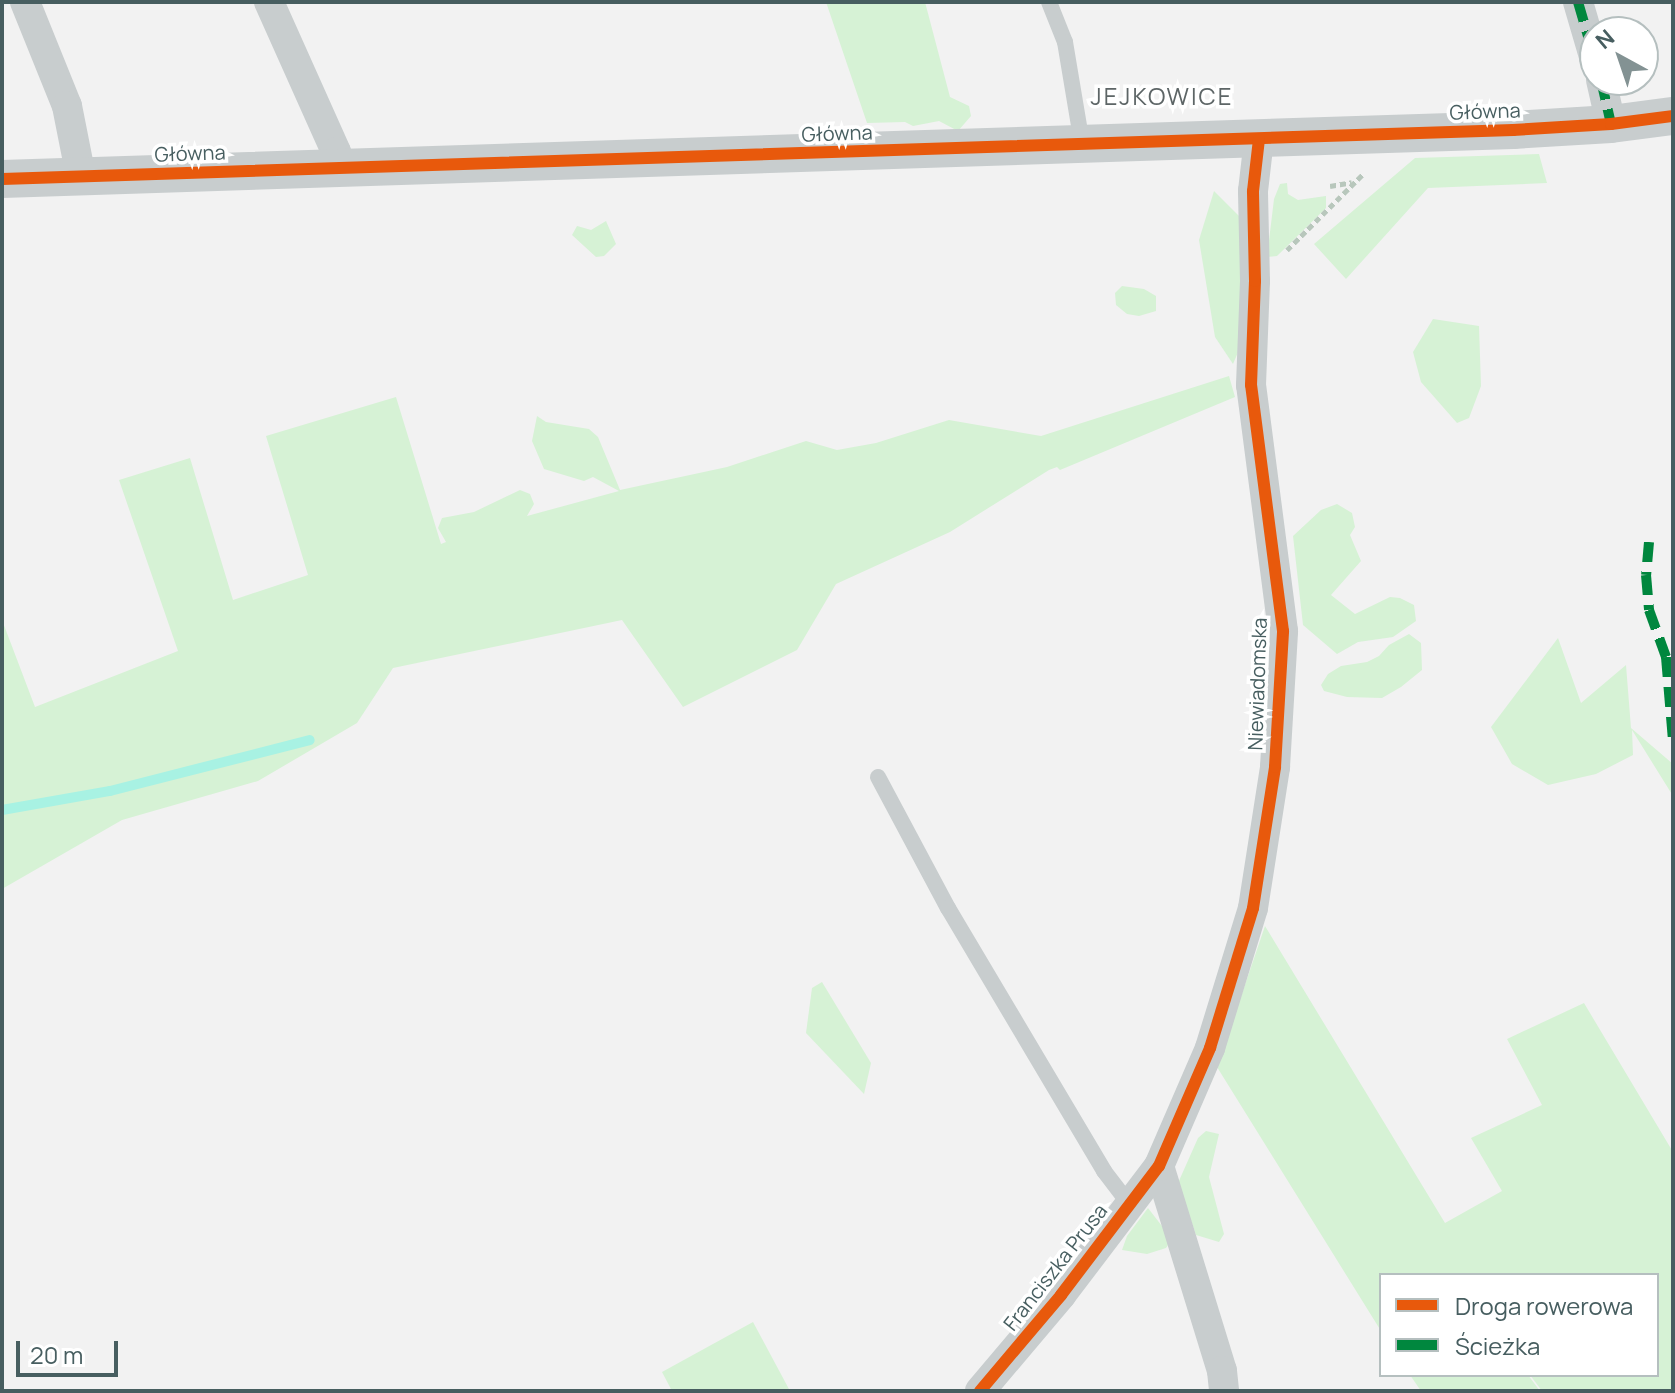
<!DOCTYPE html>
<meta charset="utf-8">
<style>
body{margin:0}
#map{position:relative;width:1675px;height:1393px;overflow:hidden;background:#f2f2f2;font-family:Manrope,sans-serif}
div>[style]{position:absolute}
.green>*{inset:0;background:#d6f2d5}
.stream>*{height:10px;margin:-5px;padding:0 5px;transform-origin:5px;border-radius:5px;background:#a8f2e3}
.path>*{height:5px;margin-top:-2.5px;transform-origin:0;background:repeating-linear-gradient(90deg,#b8c7bc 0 6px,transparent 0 10px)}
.service>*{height:16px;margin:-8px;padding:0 8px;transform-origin:8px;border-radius:8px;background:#c8cdce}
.minor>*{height:30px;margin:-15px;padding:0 15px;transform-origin:15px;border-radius:15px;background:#c8cdce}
.tertiary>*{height:38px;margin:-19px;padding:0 19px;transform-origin:19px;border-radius:19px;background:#c8cdce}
.quiet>*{height:10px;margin-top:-5px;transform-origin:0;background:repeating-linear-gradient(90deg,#00873e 0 20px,transparent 0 30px)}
.cycleway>*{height:12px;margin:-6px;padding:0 6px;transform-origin:6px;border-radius:6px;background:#e8590c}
span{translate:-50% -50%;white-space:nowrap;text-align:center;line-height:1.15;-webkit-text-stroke:7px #fff;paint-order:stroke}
.street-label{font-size:20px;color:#475e60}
.quarter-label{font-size:24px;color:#5d6566;letter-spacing:2px}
.frame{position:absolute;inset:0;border:4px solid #475e60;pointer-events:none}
.legend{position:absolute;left:1379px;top:1273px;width:280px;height:104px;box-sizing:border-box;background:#fff;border:2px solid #b5bfbf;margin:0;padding:10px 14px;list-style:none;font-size:24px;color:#475e60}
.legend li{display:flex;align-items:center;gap:16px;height:40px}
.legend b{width:40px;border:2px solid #b5bfbf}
.north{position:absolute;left:1579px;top:16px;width:80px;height:80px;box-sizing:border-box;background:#fff;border:2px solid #b5bfbf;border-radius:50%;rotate:320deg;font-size:22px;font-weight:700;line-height:32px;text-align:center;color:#475e60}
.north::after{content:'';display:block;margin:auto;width:28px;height:36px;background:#839293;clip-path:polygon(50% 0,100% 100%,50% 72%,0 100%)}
.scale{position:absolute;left:16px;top:1341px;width:102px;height:36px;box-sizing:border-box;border:4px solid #475e60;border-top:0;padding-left:10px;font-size:24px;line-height:28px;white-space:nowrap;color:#475e60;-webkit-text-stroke:6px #fff;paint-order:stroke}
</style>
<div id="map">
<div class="green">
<i style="clip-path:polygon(826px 2px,925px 2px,950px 97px,969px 106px,971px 116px,958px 131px,939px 121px,913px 126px,905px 122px,867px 123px)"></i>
<i style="clip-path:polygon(1539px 154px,1547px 183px,1428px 188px,1346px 279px,1314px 244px,1415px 158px)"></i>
<i style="clip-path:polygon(1287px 183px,1288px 194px,1298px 200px,1326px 196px,1326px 208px,1277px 256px,1267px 257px,1274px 199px,1280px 184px)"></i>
<i style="clip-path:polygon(1214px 191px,1241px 218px,1245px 336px,1233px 364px,1215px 337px,1199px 240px)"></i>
<i style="clip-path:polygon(606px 221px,616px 244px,604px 256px,596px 257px,572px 235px,577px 226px,591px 230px)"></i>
<i style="clip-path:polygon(1122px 286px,1144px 289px,1156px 296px,1156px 311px,1139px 316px,1127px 314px,1116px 305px,1115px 293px)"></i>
<i style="clip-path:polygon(1433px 319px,1479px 326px,1481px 386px,1469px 418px,1457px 423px,1421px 382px,1413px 352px)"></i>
<i style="clip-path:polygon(1229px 376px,1235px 397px,1060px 470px,1057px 467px,1049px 470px,950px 532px,836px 584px,797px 650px,683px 707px,622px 620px,393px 668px,357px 723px,258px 781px,122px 820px,2px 889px,2px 620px,35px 707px,178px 651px,119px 480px,190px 458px,233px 600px,308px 575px,266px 436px,396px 397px,441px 544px,446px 542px,438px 528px,442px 518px,474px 512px,520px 490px,530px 494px,534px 504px,527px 516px,619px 491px,593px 477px,584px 481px,544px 469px,532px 441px,537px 416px,546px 422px,589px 429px,598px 437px,620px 490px,727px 467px,806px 441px,837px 450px,876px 443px,949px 420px,1041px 436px)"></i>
<i style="clip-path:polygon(1337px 504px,1352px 513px,1355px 527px,1350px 535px,1361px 561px,1331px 595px,1355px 614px,1390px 597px,1400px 598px,1414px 605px,1416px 621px,1393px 637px,1358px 642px,1337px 654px,1303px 625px,1293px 536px,1321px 510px)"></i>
<i style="clip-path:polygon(1409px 634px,1421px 643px,1422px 670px,1401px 687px,1382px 698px,1347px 697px,1324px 691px,1321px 685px,1328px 674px,1341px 666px,1367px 662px,1379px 656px,1389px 645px)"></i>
<i style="clip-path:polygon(1558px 638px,1581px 703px,1626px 665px,1631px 728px,1673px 764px,1673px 796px,1632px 730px,1633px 755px,1596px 774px,1548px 785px,1512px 764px,1491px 727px)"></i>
<i style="clip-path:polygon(1265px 926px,1445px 1223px,1502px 1191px,1471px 1138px,1542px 1105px,1507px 1039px,1584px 1003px,1673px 1152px,1673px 1391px,1542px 1391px,1530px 1375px,1657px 1375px,1657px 1275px,1381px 1275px,1381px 1331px,1217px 1067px)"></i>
<i style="clip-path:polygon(822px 982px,871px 1063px,864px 1094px,806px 1033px,812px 988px)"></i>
<i style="clip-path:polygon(1206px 1131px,1219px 1134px,1209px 1177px,1224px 1234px,1219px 1242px,1196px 1235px,1178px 1183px,1198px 1138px)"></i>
<i style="clip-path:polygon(1148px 1208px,1172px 1239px,1166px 1248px,1147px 1254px,1122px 1250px,1127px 1236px)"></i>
<i style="clip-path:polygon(753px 1322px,790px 1391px,672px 1391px,662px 1372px)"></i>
<i style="clip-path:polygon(1410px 1375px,1528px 1375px,1540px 1391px,1421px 1391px)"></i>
</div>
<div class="stream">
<i style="left:2px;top:810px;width:110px;rotate:-10deg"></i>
<i style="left:110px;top:791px;width:206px;rotate:-14.3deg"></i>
</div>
<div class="path">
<i style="left:1330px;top:186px;width:22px;rotate:-10deg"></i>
<i style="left:1287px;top:250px;width:110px;rotate:-45deg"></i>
</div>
<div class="service">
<i style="left:1049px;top:2px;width:43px;rotate:68.2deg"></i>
<i style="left:1065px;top:42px;width:103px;rotate:80.5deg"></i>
<i style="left:878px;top:777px;width:149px;rotate:61.9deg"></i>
<i style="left:948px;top:908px;width:306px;rotate:59.3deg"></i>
<i style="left:1104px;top:1171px;width:43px;rotate:52.6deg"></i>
</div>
<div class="minor">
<i style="left:25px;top:2px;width:112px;rotate:68deg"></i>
<i style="left:67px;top:106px;width:72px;rotate:78.8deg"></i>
<i style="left:269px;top:2px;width:164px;rotate:65.9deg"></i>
<i style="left:336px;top:152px;width:17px;rotate:83deg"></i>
<i style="left:1578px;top:2px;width:60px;rotate:73.7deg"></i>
<i style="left:1601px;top:80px;width:45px;rotate:77.2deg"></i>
<i style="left:1159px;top:1166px;width:214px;rotate:72.9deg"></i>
<i style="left:1222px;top:1371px;width:20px;rotate:84deg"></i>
<i style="left:980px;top:1391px;width:126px;rotate:-49.8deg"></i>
<i style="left:1061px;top:1295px;width:162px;rotate:-52.8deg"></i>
<i style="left:1159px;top:1166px;width:129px;rotate:-66.6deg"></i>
<i style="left:1210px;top:1048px;width:146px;rotate:-72.9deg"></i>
<i style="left:1253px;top:908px;width:143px;rotate:-81.1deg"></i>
<i style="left:1275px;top:767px;width:136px;rotate:-86.6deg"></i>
<i style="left:1283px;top:631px;width:248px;rotate:-97.4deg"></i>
<i style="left:1251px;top:385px;width:104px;rotate:-87.8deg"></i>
<i style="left:1255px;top:281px;width:90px;rotate:-91.3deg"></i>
<i style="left:1253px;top:191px;width:52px;rotate:-83.4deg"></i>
</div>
<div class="tertiary">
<i style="left:2px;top:179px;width:1512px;rotate:-1.86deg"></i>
<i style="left:1513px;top:130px;width:98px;rotate:-3.5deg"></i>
<i style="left:1611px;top:124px;width:63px;rotate:-7.4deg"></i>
</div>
<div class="quiet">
<i style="left:1578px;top:2px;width:60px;rotate:73.7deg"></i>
<i style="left:1601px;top:80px;width:45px;rotate:77.2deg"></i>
<i style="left:1649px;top:542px;width:33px;rotate:95deg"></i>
<i style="left:1646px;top:575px;width:35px;rotate:85deg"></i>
<i style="left:1649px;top:610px;width:50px;rotate:70.1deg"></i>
<i style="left:1666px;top:657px;width:84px;rotate:85.2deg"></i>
</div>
<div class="cycleway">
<i style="left:2px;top:179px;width:1512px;rotate:-1.86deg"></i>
<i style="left:1513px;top:130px;width:98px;rotate:-3.5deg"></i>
<i style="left:1611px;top:124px;width:63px;rotate:-7.4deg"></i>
<i style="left:980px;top:1391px;width:126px;rotate:-49.8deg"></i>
<i style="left:1061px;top:1295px;width:162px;rotate:-52.8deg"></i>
<i style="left:1159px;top:1166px;width:129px;rotate:-66.6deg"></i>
<i style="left:1210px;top:1048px;width:146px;rotate:-72.9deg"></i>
<i style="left:1253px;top:908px;width:143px;rotate:-81.1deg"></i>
<i style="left:1275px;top:767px;width:136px;rotate:-86.6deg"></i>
<i style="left:1283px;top:631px;width:248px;rotate:-97.4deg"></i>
<i style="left:1251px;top:385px;width:104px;rotate:-87.8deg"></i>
<i style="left:1255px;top:281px;width:90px;rotate:-91.3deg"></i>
<i style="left:1253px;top:191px;width:52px;rotate:-83.4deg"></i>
</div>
<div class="street-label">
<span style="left:1485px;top:111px;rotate:-2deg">Główna</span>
<span style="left:837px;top:133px;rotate:-2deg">Główna</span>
<span style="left:190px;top:153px;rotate:-2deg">Główna</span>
<span style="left:1257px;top:684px;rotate:-88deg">Niewiadomska</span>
<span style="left:1055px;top:1267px;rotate:-52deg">Franciszka Prusa</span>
</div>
<div class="quarter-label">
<span style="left:1162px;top:96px">JEJKOWICE</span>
</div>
<div class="frame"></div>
<ul class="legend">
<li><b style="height:10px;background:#e8590c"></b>Droga rowerowa</li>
<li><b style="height:10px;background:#00873e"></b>Ścieżka</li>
</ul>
<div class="north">N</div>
<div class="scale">20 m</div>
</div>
